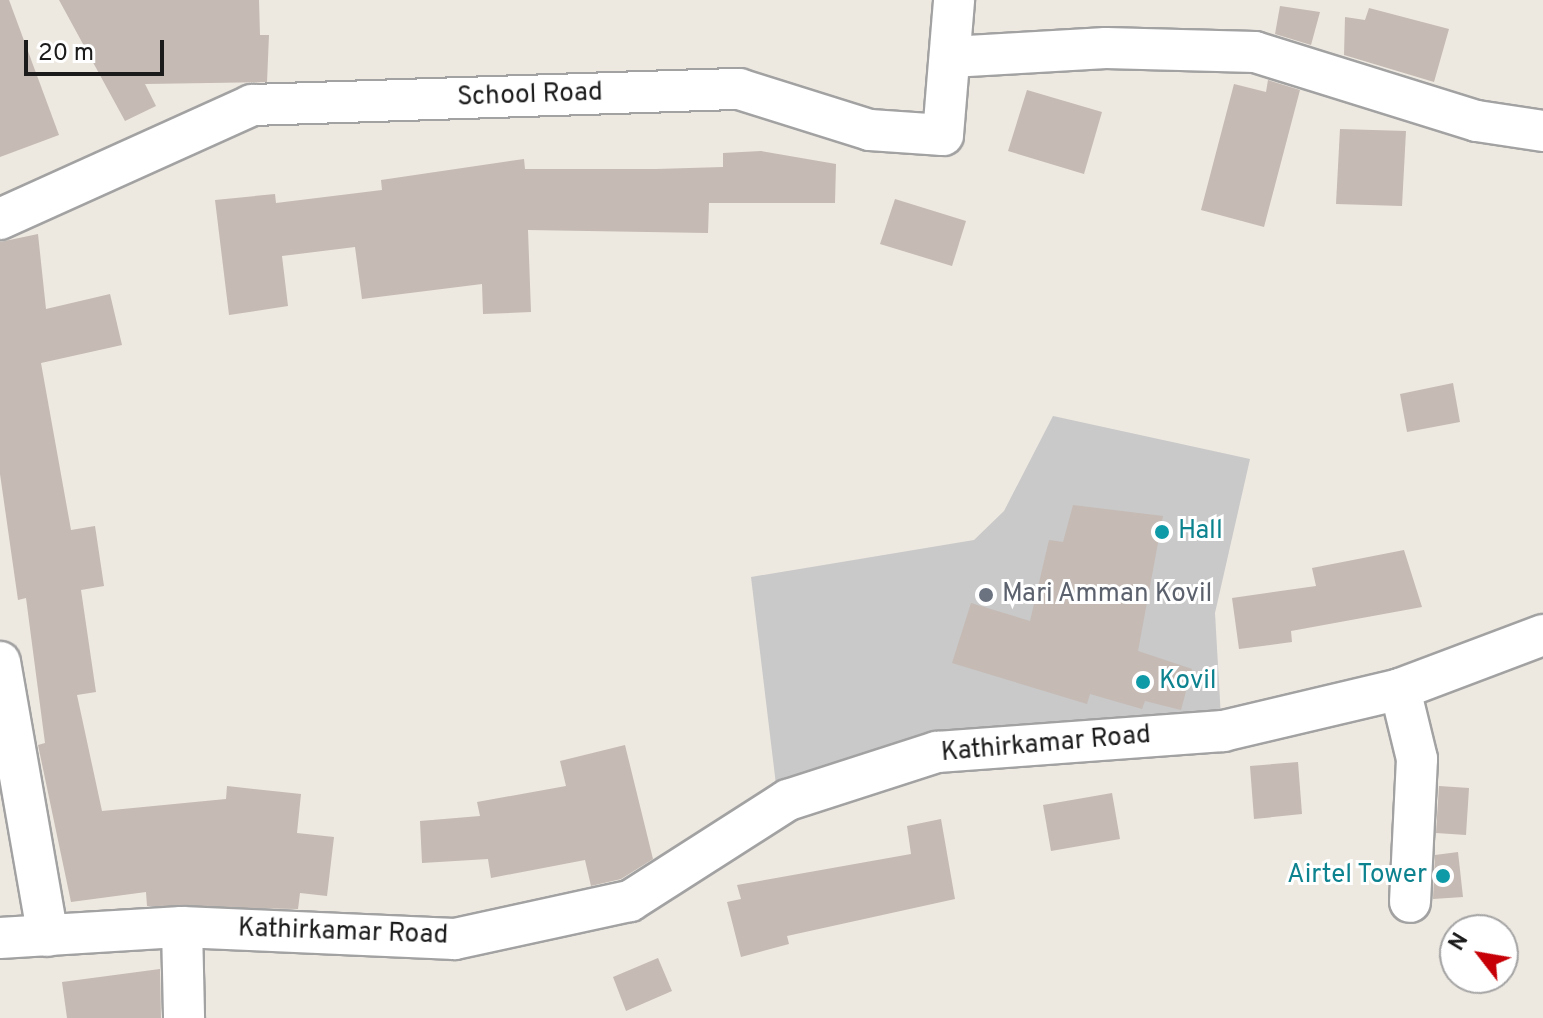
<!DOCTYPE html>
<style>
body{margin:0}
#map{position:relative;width:1543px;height:1018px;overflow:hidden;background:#ede8e0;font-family:Overpass,sans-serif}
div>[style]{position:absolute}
.religious>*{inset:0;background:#c9c9c9}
.building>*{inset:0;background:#c5bab4}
.roads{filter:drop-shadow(2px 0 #a2a2a2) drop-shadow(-2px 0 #a2a2a2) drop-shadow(0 2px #a2a2a2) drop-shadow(0 -2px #a2a2a2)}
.street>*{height:40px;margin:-20px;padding:0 20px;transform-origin:20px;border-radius:20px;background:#fff}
.dots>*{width:22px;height:22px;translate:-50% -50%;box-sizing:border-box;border:4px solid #fff;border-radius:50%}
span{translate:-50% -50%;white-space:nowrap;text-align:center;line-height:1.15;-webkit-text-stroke:6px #fff;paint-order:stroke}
.street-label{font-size:26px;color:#1b1b1b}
.culture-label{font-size:26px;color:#0d838f}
.left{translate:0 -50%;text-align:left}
.right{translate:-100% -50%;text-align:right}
.worship-label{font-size:26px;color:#5b616d}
.north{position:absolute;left:1439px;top:914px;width:80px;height:80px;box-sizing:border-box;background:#fff;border:2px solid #a4a4a4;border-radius:50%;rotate:301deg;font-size:22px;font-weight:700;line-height:32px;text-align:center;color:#1b1b1b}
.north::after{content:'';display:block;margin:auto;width:28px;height:36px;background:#c60006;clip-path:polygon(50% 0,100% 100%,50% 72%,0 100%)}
.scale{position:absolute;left:24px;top:40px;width:140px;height:36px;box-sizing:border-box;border:4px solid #1b1b1b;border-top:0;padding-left:10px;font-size:24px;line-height:28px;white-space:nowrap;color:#1b1b1b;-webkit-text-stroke:6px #fff;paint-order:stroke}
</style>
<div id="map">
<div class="religious">
<i style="clip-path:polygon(1053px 416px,1250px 459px,1215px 613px,1221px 718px,777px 793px,751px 577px,974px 540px,1004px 511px)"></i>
</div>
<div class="building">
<i style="clip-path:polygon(0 0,9px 0,59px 135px,0 157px)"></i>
<i style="clip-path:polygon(59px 0,259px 0,260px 35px,269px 35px,267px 82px,145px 84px,156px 106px,125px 121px)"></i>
<i style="clip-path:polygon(1280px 6px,1320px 12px,1311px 45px,1275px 34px)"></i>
<i style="clip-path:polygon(1369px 8px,1449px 29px,1434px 82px,1344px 55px,1345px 17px,1365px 20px)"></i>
<i style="clip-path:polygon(1268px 80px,1300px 90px,1264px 227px,1201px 210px,1234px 84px,1266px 92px)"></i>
<i style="clip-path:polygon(1027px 90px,1102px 112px,1084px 174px,1008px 151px)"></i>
<i style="clip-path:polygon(1340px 129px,1406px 131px,1402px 206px,1336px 204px)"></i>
<i style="clip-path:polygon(761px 151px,836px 164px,835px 203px,709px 203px,708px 233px,528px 230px,531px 312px,483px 314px,482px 284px,362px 299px,355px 247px,282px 256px,288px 306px,229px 315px,215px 200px,275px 194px,276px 203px,382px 190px,381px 180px,524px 159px,525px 169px,656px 169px,723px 167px,723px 153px)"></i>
<i style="clip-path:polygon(895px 199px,966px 221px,952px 266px,880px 244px)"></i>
<i style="clip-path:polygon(38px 234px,46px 309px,110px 294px,122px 345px,41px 363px,71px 530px,95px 526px,104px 586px,81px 590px,96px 692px,77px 695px,102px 811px,226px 799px,227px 786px,301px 794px,297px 833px,334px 837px,327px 896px,300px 893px,298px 909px,147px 906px,146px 892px,71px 902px,38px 745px,45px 743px,26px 598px,18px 600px,0 474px,0 242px)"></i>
<i style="clip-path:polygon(1453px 383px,1460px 422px,1407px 432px,1400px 394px)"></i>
<i style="clip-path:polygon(1073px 505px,1163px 516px,1138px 651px,1192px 669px,1181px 710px,1145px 701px,1142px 709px,1090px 694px,1087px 704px,952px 663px,971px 603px,1030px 621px,1049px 540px,1063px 542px)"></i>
<i style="clip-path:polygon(1404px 550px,1422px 607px,1291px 631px,1292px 642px,1239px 649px,1232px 598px,1316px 586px,1312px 568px)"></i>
<i style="clip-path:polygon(625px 745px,653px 859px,621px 879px,591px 886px,585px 860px,491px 878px,488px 859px,422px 863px,420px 821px,480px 816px,477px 802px,566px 786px,560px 761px)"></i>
<i style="clip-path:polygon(1298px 762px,1302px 814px,1254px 819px,1250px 766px)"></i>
<i style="clip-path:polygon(1439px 786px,1469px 788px,1466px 835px,1436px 833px)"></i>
<i style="clip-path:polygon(1112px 793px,1120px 839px,1051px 851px,1043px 805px)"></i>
<i style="clip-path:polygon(941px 819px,955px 899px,787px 936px,789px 944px,741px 957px,727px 902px,741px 899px,737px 885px,911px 854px,907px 826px)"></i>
<i style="clip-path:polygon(1458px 852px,1463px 897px,1433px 899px,1435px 855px)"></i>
<i style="clip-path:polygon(658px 958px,672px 991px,626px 1011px,613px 977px)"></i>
<i style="clip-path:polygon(160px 969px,161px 1018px,67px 1018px,62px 982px)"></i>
</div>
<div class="roads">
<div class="street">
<i style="left:951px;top:57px;width:155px;rotate:-3.3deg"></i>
<i style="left:1106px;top:48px;width:149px;rotate:1.5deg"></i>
<i style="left:1255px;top:52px;width:232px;rotate:17.3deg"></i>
<i style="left:1477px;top:121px;width:67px;rotate:8.6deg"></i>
<i style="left:0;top:219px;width:277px;rotate:-24.3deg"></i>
<i style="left:252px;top:105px;width:487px;rotate:-1.9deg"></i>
<i style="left:739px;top:89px;width:137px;rotate:17.4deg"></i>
<i style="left:870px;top:130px;width:73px;rotate:3.9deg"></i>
<i style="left:943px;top:135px;width:135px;rotate:-85.3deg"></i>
<i style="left:0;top:662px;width:278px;rotate:80.1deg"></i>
<i style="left:1400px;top:689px;width:72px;rotate:76.3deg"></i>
<i style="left:1417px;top:759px;width:143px;rotate:92.8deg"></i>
<i style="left:182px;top:927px;width:91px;rotate:88.7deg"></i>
<i style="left:0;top:938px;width:182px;rotate:-3.5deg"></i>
<i style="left:182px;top:927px;width:273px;rotate:2.5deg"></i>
<i style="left:455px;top:939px;width:179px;rotate:-12.3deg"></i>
<i style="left:630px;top:901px;width:188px;rotate:-32.6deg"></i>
<i style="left:788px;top:800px;width:157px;rotate:-17.9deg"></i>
<i style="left:937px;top:752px;width:287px;rotate:-4.2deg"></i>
<i style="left:1223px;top:731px;width:182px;rotate:-13.3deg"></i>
<i style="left:1400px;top:689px;width:153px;rotate:-20.7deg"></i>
</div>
</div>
<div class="dots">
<i style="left:1162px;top:532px;background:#0f9aa8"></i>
<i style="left:986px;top:595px;background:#6b7280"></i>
<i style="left:1143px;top:682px;background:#0f9aa8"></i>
<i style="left:1443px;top:876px;background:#0f9aa8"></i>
</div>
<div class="street-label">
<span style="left:530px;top:96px;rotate:-2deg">School Road</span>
<span style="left:1046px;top:745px;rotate:-5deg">Kathirkamar Road</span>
<span style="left:343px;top:933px;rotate:2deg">Kathirkamar Road</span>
</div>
<div class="culture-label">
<span class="left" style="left:1178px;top:532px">Hall</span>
<span class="left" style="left:1159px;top:682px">Kovil</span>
<span class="right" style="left:1427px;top:876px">Airtel Tower</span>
</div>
<div class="worship-label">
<span class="left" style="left:1002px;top:595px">Mari Amman Kovil</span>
</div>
<div class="north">N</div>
<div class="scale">20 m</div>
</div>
